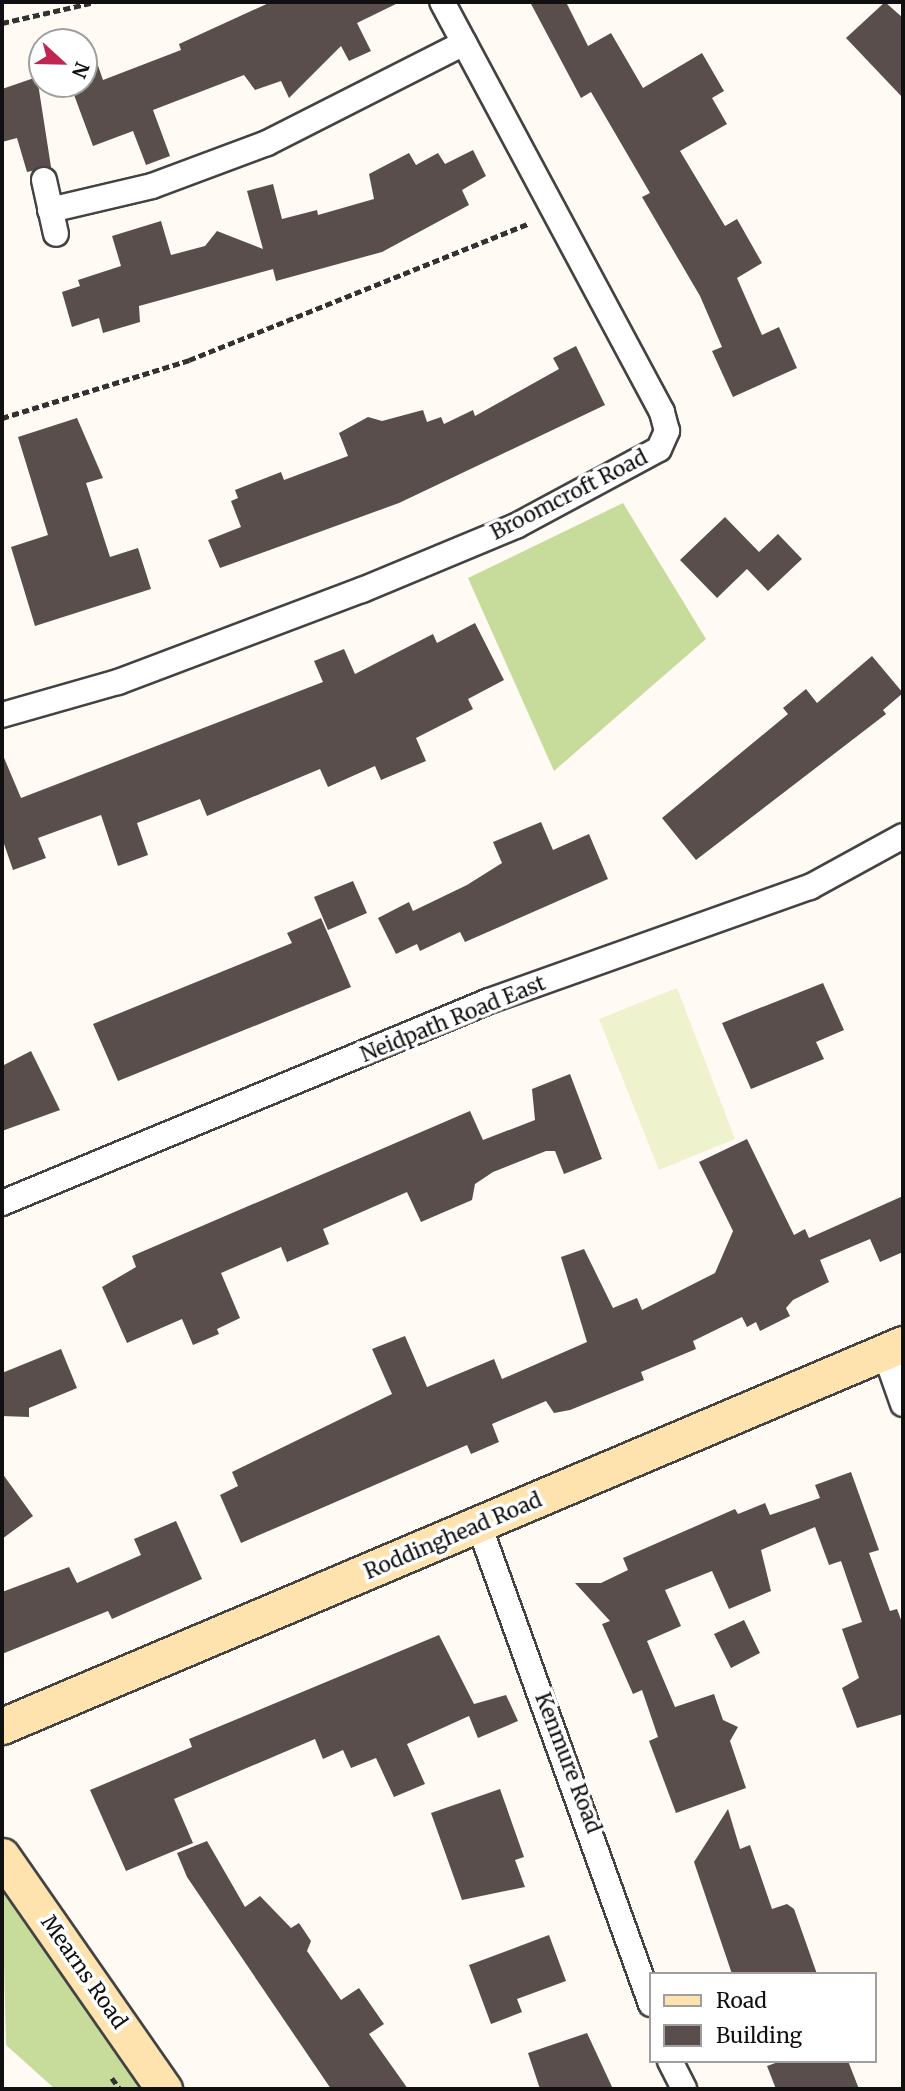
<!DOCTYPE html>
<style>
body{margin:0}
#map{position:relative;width:905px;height:2091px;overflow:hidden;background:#fffaf3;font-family:Merriweather,serif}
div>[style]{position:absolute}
.forest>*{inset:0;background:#c7dc9a}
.pitch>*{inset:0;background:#eef2cd}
.building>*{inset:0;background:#594e4c}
.path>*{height:4.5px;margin-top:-2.25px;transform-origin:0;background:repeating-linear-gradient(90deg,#323232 0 7px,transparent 0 10.5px)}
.roads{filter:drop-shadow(2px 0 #434343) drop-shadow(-2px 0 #434343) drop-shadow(0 2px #434343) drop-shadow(0 -2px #434343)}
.street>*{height:24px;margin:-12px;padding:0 12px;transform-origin:12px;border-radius:12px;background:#fff}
.secondary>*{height:35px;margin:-17.5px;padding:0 17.5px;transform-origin:17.5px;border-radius:17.5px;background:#ffe3ae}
span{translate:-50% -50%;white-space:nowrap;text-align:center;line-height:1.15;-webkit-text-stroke:7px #fff;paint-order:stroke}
.street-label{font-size:21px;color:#101010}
.frame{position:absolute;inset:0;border:4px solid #101010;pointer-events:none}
.legend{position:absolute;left:649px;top:1972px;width:228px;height:91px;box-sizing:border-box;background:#fff;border:2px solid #9f9f9f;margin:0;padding:9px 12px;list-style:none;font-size:21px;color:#101010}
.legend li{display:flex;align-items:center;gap:14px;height:35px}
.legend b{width:35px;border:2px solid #9f9f9f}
.north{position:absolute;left:28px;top:28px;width:70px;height:70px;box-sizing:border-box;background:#fff;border:2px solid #9f9f9f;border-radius:50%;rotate:112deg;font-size:19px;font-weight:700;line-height:28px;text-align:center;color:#101010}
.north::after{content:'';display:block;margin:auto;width:24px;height:32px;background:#c32552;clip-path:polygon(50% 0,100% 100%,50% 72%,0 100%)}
</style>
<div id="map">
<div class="forest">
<i style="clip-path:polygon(623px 503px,706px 639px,554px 771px,468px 578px)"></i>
<i style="clip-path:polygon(2px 1880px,146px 2089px,55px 2089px,6px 2045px)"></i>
</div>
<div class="pitch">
<i style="clip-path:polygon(677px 988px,735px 1139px,659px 1170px,599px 1019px)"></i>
</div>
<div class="building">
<i style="clip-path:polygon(271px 2px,400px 2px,357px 23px,371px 51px,349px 61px,341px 46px,289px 98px,281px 81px,255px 90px,244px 75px,153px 110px,170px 156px,146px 165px,133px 131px,93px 146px,70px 84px,84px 84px,84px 60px,95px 57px,103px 80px,181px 50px,179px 44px)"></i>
<i style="clip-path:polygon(530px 2px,566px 2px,588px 46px,611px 33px,643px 88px,702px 53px,724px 91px,712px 98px,727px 124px,680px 151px,725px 226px,737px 219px,762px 263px,737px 278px,762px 335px,779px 327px,797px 368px,733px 397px,712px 351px,722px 347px,700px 296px,642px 197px,650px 193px,591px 92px,581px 98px)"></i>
<i style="clip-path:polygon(885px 2px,903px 18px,903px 98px,846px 38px)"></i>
<i style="clip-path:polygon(37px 77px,51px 167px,27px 172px,17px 138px,2px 142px,2px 89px)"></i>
<i style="clip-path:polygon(473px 150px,486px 176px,462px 190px,469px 205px,382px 252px,276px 281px,273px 269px,139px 306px,140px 322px,103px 333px,99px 318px,72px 327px,62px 292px,80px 286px,78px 280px,121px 266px,112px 236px,161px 221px,171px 255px,205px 246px,217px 231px,263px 249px,247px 191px,273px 184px,282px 219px,317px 210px,318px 215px,374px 199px,369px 174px,409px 153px,416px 165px,438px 153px,445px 164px)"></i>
<i style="clip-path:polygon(576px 346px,605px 405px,399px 503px,220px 568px,208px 540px,241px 527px,231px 501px,238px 498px,235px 490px,281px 472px,284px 480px,348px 456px,339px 433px,368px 417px,382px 421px,423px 410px,427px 422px,441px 417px,444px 424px,473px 410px,475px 416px,559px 369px,553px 358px)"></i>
<i style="clip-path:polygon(77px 418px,103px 478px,86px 483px,110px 557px,138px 548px,151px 589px,35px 626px,11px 547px,48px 535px,18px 437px)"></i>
<i style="clip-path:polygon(725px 517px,759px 552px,778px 534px,802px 559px,768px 591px,747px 569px,717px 598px,680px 560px)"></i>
<i style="clip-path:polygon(475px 623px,504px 680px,468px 699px,473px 709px,416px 738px,426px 761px,381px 780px,375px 766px,328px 787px,320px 769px,207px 816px,200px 799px,137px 823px,148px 855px,118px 866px,101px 815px,38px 838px,46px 858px,13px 870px,2px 838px,2px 753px,21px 798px,323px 682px,314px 661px,344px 649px,355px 674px,433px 634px,437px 643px)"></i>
<i style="clip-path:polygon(872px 656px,903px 693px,883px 710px,886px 714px,696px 860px,662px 818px,788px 714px,783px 708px,806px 689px,817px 703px)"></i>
<i style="clip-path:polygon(541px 822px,553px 850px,589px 834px,608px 879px,465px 942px,460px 932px,420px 951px,417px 944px,396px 954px,378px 918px,409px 902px,413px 911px,467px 885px,502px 863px,493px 842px)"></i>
<i style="clip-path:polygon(353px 881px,367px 913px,328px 930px,314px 897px)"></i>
<i style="clip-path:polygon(321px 918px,351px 987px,118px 1081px,93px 1024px,292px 943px,287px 933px)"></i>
<i style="clip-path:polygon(823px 983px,844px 1030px,816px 1042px,824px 1059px,751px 1089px,722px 1023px)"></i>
<i style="clip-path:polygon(31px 1051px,60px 1110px,2px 1131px,2px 1066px)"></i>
<i style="clip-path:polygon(570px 1074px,602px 1159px,564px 1174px,555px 1151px,546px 1151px,493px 1172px,475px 1184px,472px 1200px,421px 1222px,407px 1192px,323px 1229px,329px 1244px,287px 1262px,281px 1247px,221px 1273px,240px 1318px,217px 1329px,219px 1334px,193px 1345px,182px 1319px,127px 1343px,102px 1287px,136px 1267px,132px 1256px,470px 1111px,483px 1140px,535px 1120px,532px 1089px)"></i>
<i style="clip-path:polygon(747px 1139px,794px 1235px,805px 1229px,809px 1238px,903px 1196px,903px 1252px,880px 1262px,870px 1239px,820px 1260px,829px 1282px,793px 1300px,786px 1308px,790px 1316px,760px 1331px,756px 1322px,747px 1327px,742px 1317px,693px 1341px,696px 1349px,641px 1372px,644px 1380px,570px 1410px,554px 1413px,546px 1401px,492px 1424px,499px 1442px,471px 1454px,467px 1445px,241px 1543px,220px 1495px,238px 1486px,232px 1472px,392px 1394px,372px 1349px,405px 1336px,427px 1387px,494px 1359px,502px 1379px,587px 1342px,561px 1257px,584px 1249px,613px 1308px,637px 1298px,642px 1310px,715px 1273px,733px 1231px,699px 1162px)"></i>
<i style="clip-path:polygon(61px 1349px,77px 1388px,29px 1408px,29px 1417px,2px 1416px,2px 1373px)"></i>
<i style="clip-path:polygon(851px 1472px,879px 1550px,869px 1553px,890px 1611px,897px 1609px,903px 1625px,903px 1714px,857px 1728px,842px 1688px,859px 1678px,842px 1629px,862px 1622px,841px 1561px,829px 1565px,815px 1527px,761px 1550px,771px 1591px,729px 1609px,712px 1571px,665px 1590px,681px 1626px,647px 1641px,675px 1707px,714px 1694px,723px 1720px,738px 1727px,730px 1741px,746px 1788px,676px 1813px,649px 1741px,658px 1737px,642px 1690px,633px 1694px,602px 1624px,610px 1621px,575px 1583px,601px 1583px,628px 1570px,623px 1558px,735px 1509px,738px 1514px,765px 1503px,770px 1515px,820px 1498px,815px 1485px)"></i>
<i style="clip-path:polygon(2px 1473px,33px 1516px,2px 1539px)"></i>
<i style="clip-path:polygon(176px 1521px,202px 1579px,112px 1619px,108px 1611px,2px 1654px,2px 1592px,69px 1567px,77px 1583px,141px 1555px,134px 1539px)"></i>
<i style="clip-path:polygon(744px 1620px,760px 1653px,731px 1668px,714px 1634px)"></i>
<i style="clip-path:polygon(439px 1635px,474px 1704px,506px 1695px,518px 1721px,478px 1738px,469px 1716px,407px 1744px,425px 1784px,394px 1797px,376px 1758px,351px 1768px,343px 1750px,323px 1759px,315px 1739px,174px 1799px,193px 1843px,126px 1871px,90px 1790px,192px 1747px,189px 1739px)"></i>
<i style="clip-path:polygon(500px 1789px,524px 1857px,515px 1860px,525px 1887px,462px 1900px,431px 1813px)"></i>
<i style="clip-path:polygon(728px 1809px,740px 1849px,750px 1845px,772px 1909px,787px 1904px,794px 1909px,817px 1974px,732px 1974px,694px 1862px)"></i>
<i style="clip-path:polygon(207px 1841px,245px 1907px,260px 1896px,291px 1928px,299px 1923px,311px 1941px,307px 1951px,341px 2000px,359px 1988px,384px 2024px,369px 2034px,408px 2089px,331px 2089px,187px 1877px,177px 1853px)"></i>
<i style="clip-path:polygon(549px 1935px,566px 1981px,517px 1999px,522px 2012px,491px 2024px,469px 1965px)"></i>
<i style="clip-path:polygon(587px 2033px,613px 2089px,540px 2089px,528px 2053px)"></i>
<i style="clip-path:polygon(781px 2061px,848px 2061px,859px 2089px,776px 2089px,767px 2066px)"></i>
</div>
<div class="path">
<i style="left:2px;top:23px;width:95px;rotate:-12.7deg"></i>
<i style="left:2px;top:418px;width:196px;rotate:-17.2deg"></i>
<i style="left:189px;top:360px;width:367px;rotate:-21.9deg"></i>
<i style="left:112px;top:2078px;width:14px;rotate:54deg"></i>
</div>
<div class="roads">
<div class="street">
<i style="left:44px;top:180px;width:55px;rotate:77.5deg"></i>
<i style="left:50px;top:210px;width:105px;rotate:-13.2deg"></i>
<i style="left:152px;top:186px;width:123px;rotate:-20.5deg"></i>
<i style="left:267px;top:143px;width:221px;rotate:-26.9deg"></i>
<i style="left:2px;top:715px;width:121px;rotate:-15.9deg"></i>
<i style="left:118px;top:682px;width:261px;rotate:-20.7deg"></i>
<i style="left:362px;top:590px;width:167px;rotate:-22.6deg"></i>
<i style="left:516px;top:526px;width:162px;rotate:-28.3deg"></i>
<i style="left:659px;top:449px;width:20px;rotate:-66deg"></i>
<i style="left:667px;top:431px;width:20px;rotate:-105deg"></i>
<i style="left:662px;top:412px;width:465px;rotate:-118.2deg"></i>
<i style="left:2px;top:1203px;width:527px;rotate:-22.53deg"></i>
<i style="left:489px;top:1001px;width:341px;rotate:-19.6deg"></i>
<i style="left:810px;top:887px;width:106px;rotate:-28.7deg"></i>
<i style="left:885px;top:1353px;width:54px;rotate:70.6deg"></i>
<i style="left:479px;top:1525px;width:509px;rotate:70.25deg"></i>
<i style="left:670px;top:2061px;width:31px;rotate:63deg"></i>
</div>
<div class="secondary">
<i style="left:2px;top:1726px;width:979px;rotate:-22.98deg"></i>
<i style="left:2px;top:1856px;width:284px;rotate:55.2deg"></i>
</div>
</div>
<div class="street-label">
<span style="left:569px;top:495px;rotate:-27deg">Broomcroft Road</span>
<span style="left:453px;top:1019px;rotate:-22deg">Neidpath Road East</span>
<span style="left:453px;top:1536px;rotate:-23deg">Roddinghead Road</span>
<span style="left:568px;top:1763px;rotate:69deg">Kenmure Road</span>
<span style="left:84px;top:1972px;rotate:55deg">Mearns Road</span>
</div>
<div class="frame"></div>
<ul class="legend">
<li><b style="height:9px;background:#ffe3ae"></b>Road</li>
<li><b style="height:19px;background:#594e4c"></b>Building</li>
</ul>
<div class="north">N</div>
</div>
